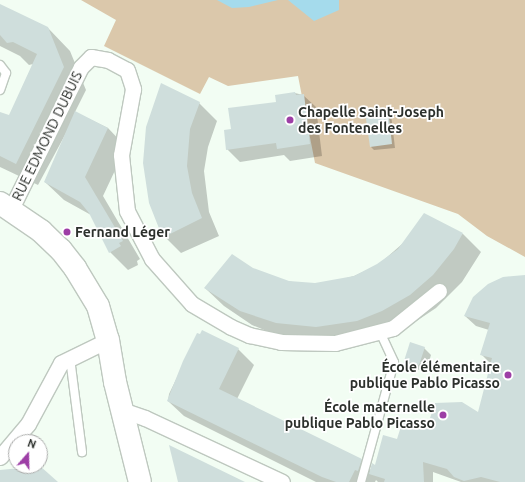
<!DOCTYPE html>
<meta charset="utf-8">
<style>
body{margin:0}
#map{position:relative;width:525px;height:482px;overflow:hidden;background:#f2fdf3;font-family:Ubuntu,sans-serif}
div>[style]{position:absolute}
.green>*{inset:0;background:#dbc8ab}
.water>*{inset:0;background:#a5dbec}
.shadow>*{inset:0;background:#0003}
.building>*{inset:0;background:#cfdedc}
.roads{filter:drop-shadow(1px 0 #bec8bf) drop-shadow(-1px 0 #bec8bf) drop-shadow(0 1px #bec8bf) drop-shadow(0 -1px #bec8bf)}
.lane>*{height:8px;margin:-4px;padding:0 4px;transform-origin:4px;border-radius:4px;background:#fff}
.street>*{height:15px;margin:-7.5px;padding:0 7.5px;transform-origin:7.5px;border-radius:7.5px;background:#fff}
.secondary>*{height:22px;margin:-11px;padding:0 11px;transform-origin:11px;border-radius:11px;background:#fff}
.dots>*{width:11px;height:11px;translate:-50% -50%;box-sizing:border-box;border:2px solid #fff;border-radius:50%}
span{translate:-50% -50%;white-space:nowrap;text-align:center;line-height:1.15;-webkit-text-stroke:3.5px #fff;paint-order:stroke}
.poi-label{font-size:14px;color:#2c302c;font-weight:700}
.left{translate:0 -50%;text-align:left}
.right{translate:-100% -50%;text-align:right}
.street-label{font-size:14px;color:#2c302c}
.north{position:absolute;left:8px;top:434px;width:40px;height:40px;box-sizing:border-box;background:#fff;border:1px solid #abacab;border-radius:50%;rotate:20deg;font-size:11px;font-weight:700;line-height:16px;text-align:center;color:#2c302c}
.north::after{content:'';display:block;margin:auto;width:14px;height:18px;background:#9d3ea6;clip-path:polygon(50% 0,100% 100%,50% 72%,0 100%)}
</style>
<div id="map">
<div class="green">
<i style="clip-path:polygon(81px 0,525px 0,525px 257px,487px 236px,458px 214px,315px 163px,298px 76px,228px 86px,209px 77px,200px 94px,104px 46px,116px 20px)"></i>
</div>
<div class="water">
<i style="clip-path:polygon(217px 0,278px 0,249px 7px,232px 8px)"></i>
<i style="clip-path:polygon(288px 0,339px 0,339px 10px,314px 21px)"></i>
</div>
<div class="shadow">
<i style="clip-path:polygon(0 5px,48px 28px,70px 51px,86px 90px,75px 112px,108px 128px,126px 147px,103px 196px,140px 259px,137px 261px,138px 265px,128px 270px,110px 252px,91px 215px,64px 200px,45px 182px,72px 122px,38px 185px,0 167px,0 115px,9px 117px,33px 64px,29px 65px,20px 56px,0 46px)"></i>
<i style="clip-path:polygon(295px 93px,303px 95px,316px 107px,322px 156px,290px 161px,284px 155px,240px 162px,227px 149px,232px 130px)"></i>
<i style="clip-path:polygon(199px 103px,217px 121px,208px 147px,204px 171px,209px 212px,219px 236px,181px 253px,163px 235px,150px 203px)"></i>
<i style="clip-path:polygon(387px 110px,391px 114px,395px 148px,374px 150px,371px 147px)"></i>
<i style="clip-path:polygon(463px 234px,481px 252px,462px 282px,436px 308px,409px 326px,376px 339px,279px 336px,252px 325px,224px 306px,205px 288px,252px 269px,281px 280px,299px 283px,328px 283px,354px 276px,378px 265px,409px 238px)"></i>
<i style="clip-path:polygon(525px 278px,525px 482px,461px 482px,433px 472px,433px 482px,378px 482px,376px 480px,375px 482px,316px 482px,184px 416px,168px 401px,169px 394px,198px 334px,238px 349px,254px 365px,237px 399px,361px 460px,371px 470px,398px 441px,479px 413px,492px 365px,481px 354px,489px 330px,476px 326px,465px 316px)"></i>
<i style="clip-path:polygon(424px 348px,431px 355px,426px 372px,413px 368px,406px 361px)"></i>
</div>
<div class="building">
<i style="clip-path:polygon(0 4px,48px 27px,64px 67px,16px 164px,0 156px,0 112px,9px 115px,37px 54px,13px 42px,7px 43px,0 35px)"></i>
<i style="clip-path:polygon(161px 83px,200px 102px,190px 129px,187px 166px,192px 193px,202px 218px,166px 236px,162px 236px,149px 203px,143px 163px,146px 127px)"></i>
<i style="clip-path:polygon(295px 92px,296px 95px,304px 94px,310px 144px,277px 149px,276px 143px,226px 150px,224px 130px,231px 129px,228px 108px,276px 102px,275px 95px)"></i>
<i style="clip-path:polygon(388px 109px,392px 144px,370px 147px,365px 112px)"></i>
<i style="clip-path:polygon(75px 111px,108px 128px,85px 177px,123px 241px,119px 243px,121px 246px,109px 253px,89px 213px,80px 202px,44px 182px)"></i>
<i style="clip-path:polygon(424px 213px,463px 233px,454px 249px,433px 275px,410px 295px,382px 311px,357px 321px,316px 327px,276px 323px,240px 311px,204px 288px,232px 254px,253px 268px,289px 281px,315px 283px,354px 276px,377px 264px,398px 249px)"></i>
<i style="clip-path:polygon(525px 275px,525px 482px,500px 482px,481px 477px,464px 481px,454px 477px,447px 469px,423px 462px,424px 482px,384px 482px,385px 479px,369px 474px,372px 463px,375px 465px,383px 435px,397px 439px,403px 420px,427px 427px,435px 403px,462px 402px,478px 412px,492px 358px,480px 355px,490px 323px,464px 316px,473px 297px,488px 284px,503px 277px)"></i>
<i style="clip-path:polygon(202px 330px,239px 348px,219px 389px,362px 459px,358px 471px,355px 470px,349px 482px,336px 482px,322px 477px,167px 401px,183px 361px,197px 333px,200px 334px)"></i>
<i style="clip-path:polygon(410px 342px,425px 347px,419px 365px,404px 361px)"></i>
<i style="clip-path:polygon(169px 445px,245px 482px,178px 482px)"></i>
<i style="clip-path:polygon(40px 466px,58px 482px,0 482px,0 470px)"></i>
</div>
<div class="roads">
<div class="lane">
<i style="left:0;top:65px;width:10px;rotate:53deg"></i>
<i style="left:6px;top:73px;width:18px;rotate:109deg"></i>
<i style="left:70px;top:358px;width:95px;rotate:82.7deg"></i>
<i style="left:361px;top:482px;width:124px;rotate:-74.6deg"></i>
<i style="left:394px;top:362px;width:33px;rotate:-115deg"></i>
</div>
<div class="street">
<i style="left:11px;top:209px;width:158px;rotate:-63.8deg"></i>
<i style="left:81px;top:67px;width:14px;rotate:-45deg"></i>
<i style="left:91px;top:57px;width:17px;rotate:10deg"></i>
<i style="left:108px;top:60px;width:21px;rotate:28deg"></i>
<i style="left:127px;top:70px;width:20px;rotate:72deg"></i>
<i style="left:133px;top:89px;width:67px;rotate:100.3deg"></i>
<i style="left:121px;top:155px;width:56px;rotate:83.9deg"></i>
<i style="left:127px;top:211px;width:54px;rotate:62.5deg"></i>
<i style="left:152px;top:259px;width:60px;rotate:48.4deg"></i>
<i style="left:192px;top:304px;width:45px;rotate:30.5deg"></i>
<i style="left:231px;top:327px;width:20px;rotate:24deg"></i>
<i style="left:249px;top:335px;width:33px;rotate:12deg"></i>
<i style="left:281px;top:342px;width:54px;rotate:1.1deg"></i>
<i style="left:335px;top:343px;width:60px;rotate:-14.5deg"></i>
<i style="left:393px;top:328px;width:59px;rotate:-38.8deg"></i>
<i style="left:122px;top:410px;width:24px;rotate:19deg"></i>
<i style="left:145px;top:418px;width:151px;rotate:25deg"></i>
<i style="left:0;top:457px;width:43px;rotate:-49.7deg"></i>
<i style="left:28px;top:424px;width:69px;rotate:-61.6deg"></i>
<i style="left:61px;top:363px;width:52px;rotate:-26.1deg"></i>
</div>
<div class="secondary">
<i style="left:0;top:203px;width:50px;rotate:34.3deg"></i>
<i style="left:41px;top:231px;width:28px;rotate:44deg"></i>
<i style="left:61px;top:250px;width:23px;rotate:52deg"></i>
<i style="left:75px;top:268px;width:44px;rotate:58.8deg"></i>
<i style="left:98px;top:306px;width:35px;rotate:74deg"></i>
<i style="left:108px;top:340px;width:43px;rotate:80.5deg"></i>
<i style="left:115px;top:382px;width:103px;rotate:76deg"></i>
</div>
</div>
<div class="dots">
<i style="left:290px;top:120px;background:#9d3ea6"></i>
<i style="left:67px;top:232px;background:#9d3ea6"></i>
<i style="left:508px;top:375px;background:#9d3ea6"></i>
<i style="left:443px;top:415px;background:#9d3ea6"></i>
</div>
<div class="poi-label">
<span class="left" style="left:298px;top:120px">Chapelle Saint-Joseph<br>des Fontenelles</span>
<span class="left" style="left:75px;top:232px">Fernand Léger</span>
<span class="right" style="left:500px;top:375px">École élémentaire<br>publique Pablo Picasso</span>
<span class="right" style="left:435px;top:415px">École maternelle<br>publique Pablo Picasso</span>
</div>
<div class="street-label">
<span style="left:47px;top:136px;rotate:-64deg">RUE EDMOND DUBUIS</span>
</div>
<div class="north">N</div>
</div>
